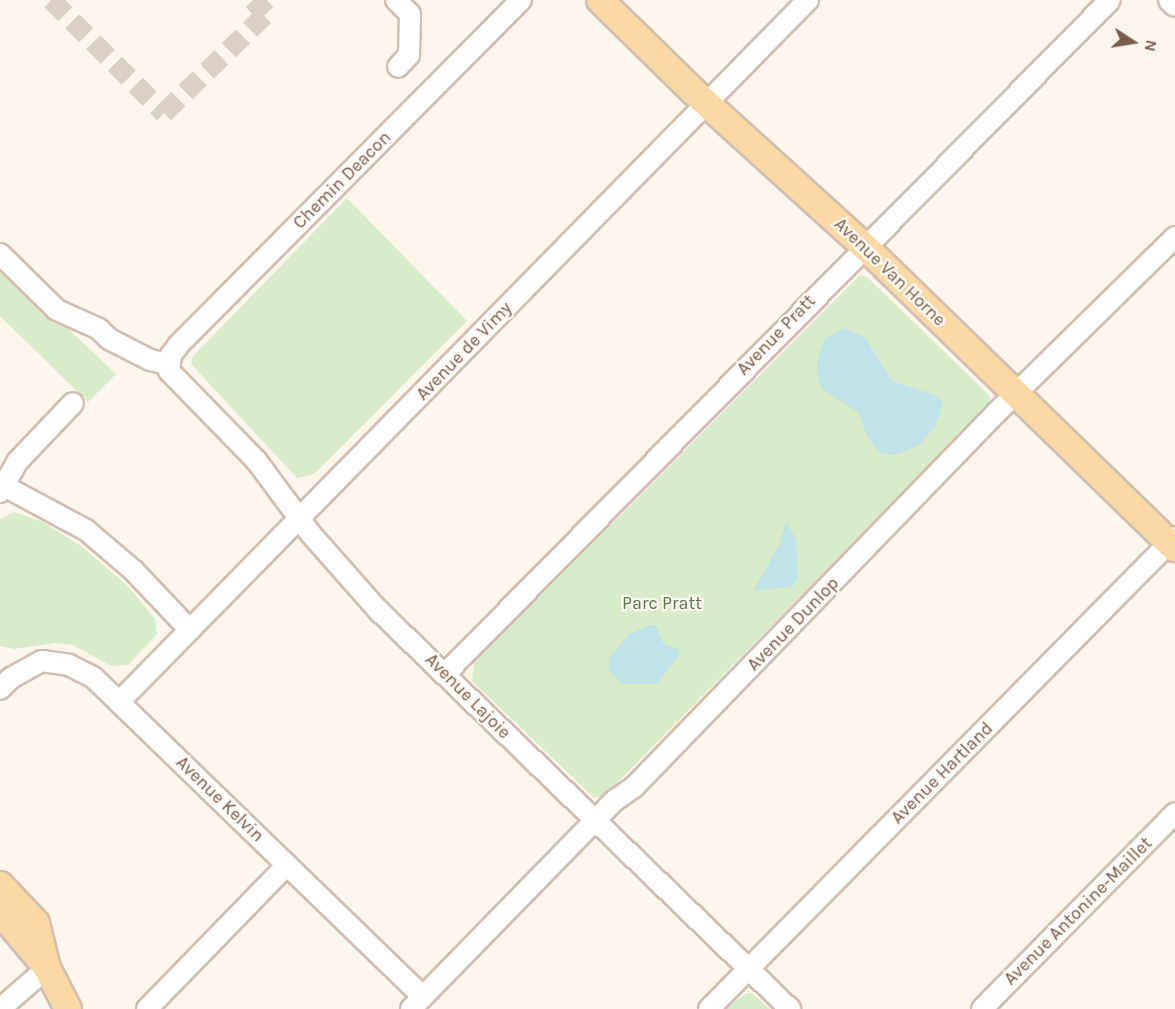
<!DOCTYPE html>
<style>
body{margin:0}
#map{position:relative;width:1175px;height:1009px;overflow:hidden;background:#fdf6ec;font-family:Karla,sans-serif}
div>[style]{position:absolute}
.green>*{inset:0;background:#d8ecc9}
.water>*{inset:0;background:#bfe3e8}
.minor-tunnel>*{height:20px;margin-top:-10px;transform-origin:0;background:repeating-linear-gradient(90deg,#dcd0c4 0 20px,transparent 0 30px)}
.roads{filter:drop-shadow(2px 0 #d1beb0) drop-shadow(-2px 0 #d1beb0) drop-shadow(0 2px #d1beb0) drop-shadow(0 -2px #d1beb0)}
.minor>*{height:20px;margin:-10px;padding:0 10px;transform-origin:10px;border-radius:10px;background:#fff}
.major>*{height:26px;margin:-13px;padding:0 13px;transform-origin:13px;border-radius:13px;background:#fbd9a5}
span{translate:-50% -50%;white-space:nowrap;text-align:center;line-height:1.15;-webkit-text-stroke:4.5px #fffaf3;paint-order:stroke}
.street-label{font-size:18px;color:#7a5c4d}
.park-label{font-size:18px;color:#537a41}
.north{position:absolute;left:1103px;top:12px;width:60px;height:60px;-webkit-text-stroke:4px #fffaf3;paint-order:stroke;rotate:102deg;font-size:16px;font-weight:700;line-height:24px;text-align:center;color:#7a5c4d}
.north::after{content:'';display:block;margin:auto;width:21px;height:27px;background:#7a5c4d;clip-path:polygon(50% 0,100% 100%,50% 72%,0 100%)}
</style>
<div id="map">
<div class="green">
<i style="clip-path:polygon(347px 198px,467px 321px,314px 474px,297px 478px,191px 364px,193px 356px)"></i>
<i style="clip-path:polygon(0 264px,116px 374px,88px 402px,0 316px)"></i>
<i style="clip-path:polygon(860px 275px,867px 277px,990px 396px,989px 405px,603px 797px,594px 798px,472px 681px,474px 661px)"></i>
<i style="clip-path:polygon(14px 512px,43px 522px,81px 546px,128px 586px,155px 619px,157px 634px,128px 665px,111px 666px,73px 645px,55px 643px,14px 649px,0 646px,0 519px)"></i>
<i style="clip-path:polygon(747px 993px,752px 993px,770px 1009px,724px 1009px)"></i>
</div>
<div class="water">
<i style="clip-path:polygon(845px 328px,865px 337px,892px 381px,935px 395px,943px 402px,935px 427px,918px 446px,895px 455px,879px 452px,868px 438px,858px 412px,823px 390px,818px 381px,817px 359px,825px 338px)"></i>
<i style="clip-path:polygon(786px 522px,796px 539px,798px 578px,792px 587px,753px 591px,779px 545px)"></i>
<i style="clip-path:polygon(652px 625px,656px 625px,663px 643px,679px 650px,678px 657px,656px 684px,622px 684px,608px 670px,610px 657px,629px 634px)"></i>
</div>
<div class="minor-tunnel">
<i style="left:51px;top:0;width:160px;rotate:45deg"></i>
<i style="left:164px;top:113px;width:142px;rotate:-44.1deg"></i>
<i style="left:266px;top:14px;width:19px;rotate:-133deg"></i>
</div>
<div class="roads">
<div class="minor">
<i style="left:396px;top:0;width:20px;rotate:45deg"></i>
<i style="left:410px;top:14px;width:41px;rotate:91.4deg"></i>
<i style="left:409px;top:55px;width:16px;rotate:133deg"></i>
<i style="left:521px;top:0;width:487px;rotate:134.8deg"></i>
<i style="left:178px;top:346px;width:11px;rotate:128deg"></i>
<i style="left:171px;top:355px;width:16px;rotate:97deg"></i>
<i style="left:169px;top:371px;width:124px;rotate:45.7deg"></i>
<i style="left:256px;top:460px;width:91px;rotate:53.5deg"></i>
<i style="left:310px;top:533px;width:103px;rotate:48.6deg"></i>
<i style="left:378px;top:610px;width:574px;rotate:44.08deg"></i>
<i style="left:1169px;top:0;width:8px;rotate:45deg"></i>
<i style="left:0;top:254px;width:80px;rotate:44.5deg"></i>
<i style="left:57px;top:310px;width:46px;rotate:24.3deg"></i>
<i style="left:99px;top:329px;width:14px;rotate:45deg"></i>
<i style="left:109px;top:339px;width:46px;rotate:27.1deg"></i>
<i style="left:150px;top:360px;width:18px;rotate:13deg"></i>
<i style="left:6px;top:487px;width:91px;rotate:28.3deg"></i>
<i style="left:86px;top:530px;width:63px;rotate:40.5deg"></i>
<i style="left:134px;top:571px;width:81px;rotate:46.5deg"></i>
<i style="left:0;top:492px;width:34px;rotate:-60deg"></i>
<i style="left:17px;top:462px;width:81px;rotate:-46.5deg"></i>
<i style="left:446px;top:673px;width:945px;rotate:-45.39deg"></i>
<i style="left:0;top:689px;width:16px;rotate:-45deg"></i>
<i style="left:11px;top:678px;width:35px;rotate:-29deg"></i>
<i style="left:42px;top:661px;width:27px;rotate:8deg"></i>
<i style="left:69px;top:665px;width:27px;rotate:27deg"></i>
<i style="left:93px;top:677px;width:458px;rotate:44.1deg"></i>
<i style="left:119px;top:702px;width:984px;rotate:-45.54deg"></i>
<i style="left:0;top:1009px;width:62px;rotate:-41.1deg"></i>
<i style="left:147px;top:1009px;width:201px;rotate:-45.8deg"></i>
<i style="left:411px;top:1009px;width:291px;rotate:-45.7deg"></i>
<i style="left:614px;top:801px;width:24px;rotate:-35deg"></i>
<i style="left:634px;top:787px;width:520px;rotate:-45.93deg"></i>
<i style="left:996px;top:413px;width:251px;rotate:-44.5deg"></i>
<i style="left:709px;top:1009px;width:663px;rotate:-45.37deg"></i>
<i style="left:982px;top:1009px;width:275px;rotate:-45.4deg"></i>
</div>
<div class="major">
<i style="left:600px;top:0;width:132px;rotate:44.4deg"></i>
<i style="left:694px;top:92px;width:231px;rotate:42.2deg"></i>
<i style="left:865px;top:247px;width:432px;rotate:44.2deg"></i>
<i style="left:0;top:885px;width:52px;rotate:46.5deg"></i>
<i style="left:36px;top:923px;width:46px;rotate:76.3deg"></i>
<i style="left:47px;top:968px;width:46px;rotate:62.9deg"></i>
<i style="left:0;top:912px;width:73px;rotate:50deg"></i>
</div>
</div>
<div class="street-label">
<span style="left:342px;top:180px;rotate:-45deg">Chemin Deacon</span>
<span style="left:890px;top:272px;rotate:44deg">Avenue Van Horne</span>
<span style="left:776px;top:335px;rotate:-46deg">Avenue Pratt</span>
<span style="left:464px;top:351px;rotate:-46deg">Avenue de Vimy</span>
<span style="left:793px;top:624px;rotate:-46deg">Avenue Dunlop</span>
<span style="left:468px;top:696px;rotate:45deg">Avenue Lajoie</span>
<span style="left:942px;top:773px;rotate:-45deg">Avenue Hartland</span>
<span style="left:220px;top:799px;rotate:44deg">Avenue Kelvin</span>
<span style="left:1078px;top:911px;rotate:-45deg">Avenue Antonine-Maillet</span>
</div>
<div class="park-label">
<span style="left:662px;top:603px">Parc Pratt</span>
</div>
<div class="north">N</div>
</div>
